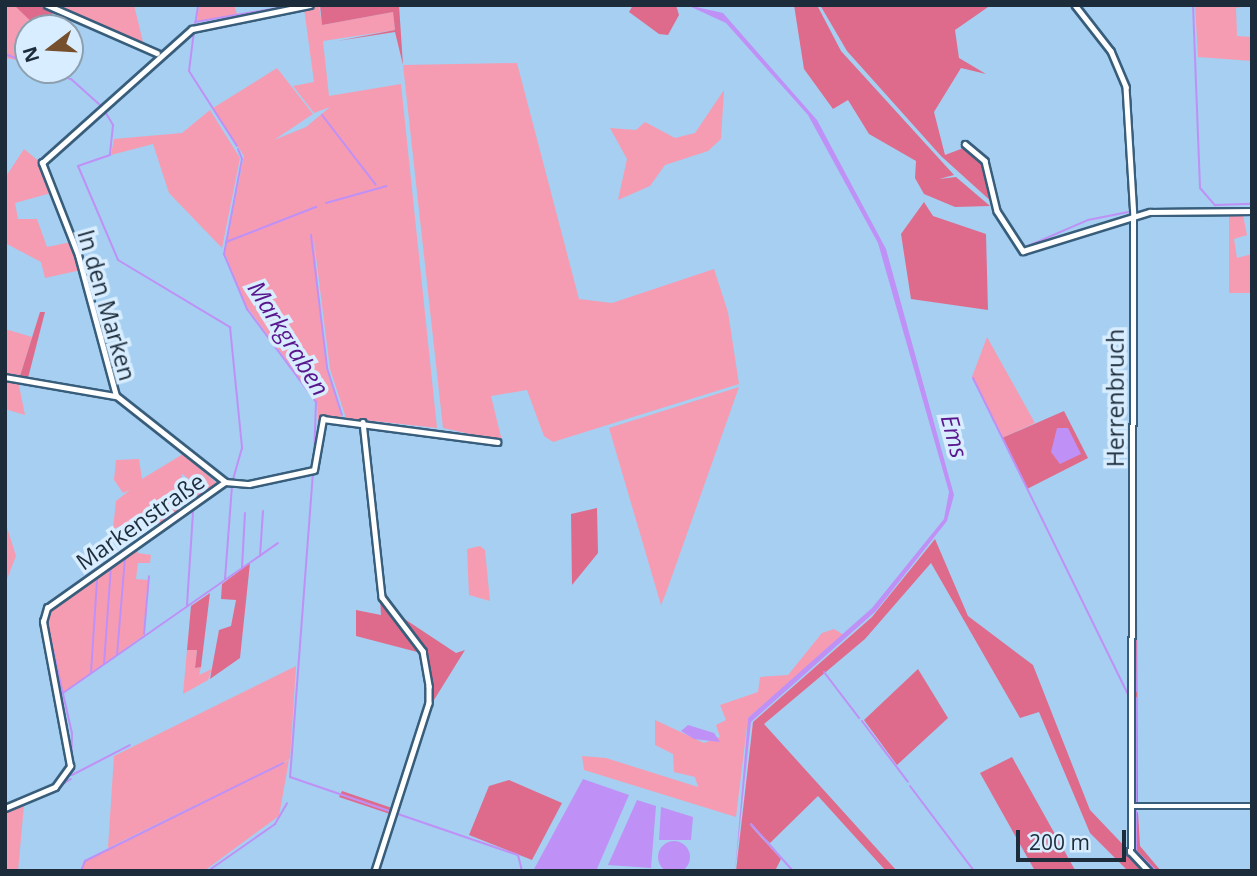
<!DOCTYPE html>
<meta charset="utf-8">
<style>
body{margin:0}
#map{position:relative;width:1257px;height:876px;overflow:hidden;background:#a6cff1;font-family:"Open Sans",sans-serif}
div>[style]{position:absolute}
.green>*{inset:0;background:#f69cb2}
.forest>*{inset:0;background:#df6b8c}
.water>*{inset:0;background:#bf91f6}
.round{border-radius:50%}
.stream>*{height:2px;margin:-1px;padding:0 1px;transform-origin:1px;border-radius:1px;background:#bf91f6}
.roads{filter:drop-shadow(2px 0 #385e7c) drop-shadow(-2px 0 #385e7c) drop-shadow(0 2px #385e7c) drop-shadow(0 -2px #385e7c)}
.minor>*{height:4.5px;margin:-2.25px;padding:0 2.25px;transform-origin:2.25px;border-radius:2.25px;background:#fff}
span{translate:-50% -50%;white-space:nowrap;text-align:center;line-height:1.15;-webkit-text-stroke:7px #d8edff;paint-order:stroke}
.street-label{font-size:23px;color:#1c2c3a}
.water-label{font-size:24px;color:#59168d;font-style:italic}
.frame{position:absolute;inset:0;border:7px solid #1c2c3a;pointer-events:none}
.north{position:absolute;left:14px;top:14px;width:70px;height:70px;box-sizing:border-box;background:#d8edff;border:2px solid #8da0b0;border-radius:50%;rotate:253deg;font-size:19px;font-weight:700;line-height:28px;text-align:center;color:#1c2c3a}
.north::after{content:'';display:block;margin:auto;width:24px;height:32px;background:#76502c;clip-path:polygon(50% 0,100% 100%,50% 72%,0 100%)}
.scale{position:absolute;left:1016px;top:830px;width:110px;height:32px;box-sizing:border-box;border:4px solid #1c2c3a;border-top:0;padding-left:9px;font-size:21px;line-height:24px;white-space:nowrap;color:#1c2c3a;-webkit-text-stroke:5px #d8edff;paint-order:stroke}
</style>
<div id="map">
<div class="green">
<i style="clip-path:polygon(5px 5px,16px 5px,37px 27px,28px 28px,28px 62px,5px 58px)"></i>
<i style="clip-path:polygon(49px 5px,134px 5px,145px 50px,114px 32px)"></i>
<i style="clip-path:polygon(199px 5px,234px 5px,237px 14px,197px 22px)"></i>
<i style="clip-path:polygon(1195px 5px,1252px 5px,1236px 8px,1237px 36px,1252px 37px,1252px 61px,1198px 57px)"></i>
<i style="clip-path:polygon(319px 6px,322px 25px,393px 12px,395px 30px,323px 41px,329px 96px,401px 84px,437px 428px,346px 418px,330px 369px,313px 233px,326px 368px,342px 417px,318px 422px,317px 402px,245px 304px,225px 253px,244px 156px,213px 108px,277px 68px,313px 114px,274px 140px,306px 127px,330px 107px,314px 113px,293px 86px,314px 82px,304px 8px)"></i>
<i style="clip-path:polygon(517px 63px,579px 299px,612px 303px,714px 269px,728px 312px,739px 384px,553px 442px,544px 436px,527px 390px,491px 396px,502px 441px,443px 428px,403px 65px)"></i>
<i style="clip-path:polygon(724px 90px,721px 139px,708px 151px,665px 165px,650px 186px,618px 200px,627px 159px,610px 128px,636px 130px,645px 122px,675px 138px,695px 133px)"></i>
<i style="clip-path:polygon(210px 110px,240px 158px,222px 248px,169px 193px,153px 144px,111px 155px,114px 139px,182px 133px)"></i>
<i style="clip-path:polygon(24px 149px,41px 163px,51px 193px,15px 203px,18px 219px,37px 219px,47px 247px,71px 242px,81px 270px,45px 278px,41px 262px,5px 243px,5px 178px)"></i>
<i style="clip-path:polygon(1243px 215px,1247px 235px,1234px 239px,1237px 258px,1252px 254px,1252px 293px,1229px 293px,1229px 216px)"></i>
<i style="clip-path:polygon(5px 329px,32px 337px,20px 376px,5px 373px)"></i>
<i style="clip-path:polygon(987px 337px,1035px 423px,1002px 438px,972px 377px)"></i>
<i style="clip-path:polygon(5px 378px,18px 381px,25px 415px,5px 409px)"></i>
<i style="clip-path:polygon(739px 387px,666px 593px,661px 605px,609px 428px)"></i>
<i style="clip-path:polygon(183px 454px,219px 485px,198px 498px,193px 482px,182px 474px,178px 512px,160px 525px,142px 518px,113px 529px,116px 501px,130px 490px,123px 493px,114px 480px,116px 460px,139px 459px,142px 479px)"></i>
<i style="clip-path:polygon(5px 521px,16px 556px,5px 584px)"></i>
<i style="clip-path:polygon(138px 546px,138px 553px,151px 555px,150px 563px,138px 563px,136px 579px,148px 580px,143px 636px,63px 693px,46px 614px)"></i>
<i style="clip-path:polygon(480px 546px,485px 550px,490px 601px,469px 595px,467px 549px)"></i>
<i style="clip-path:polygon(834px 629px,844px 635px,748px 718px,736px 817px,584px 770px,582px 756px,606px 758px,698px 787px,695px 777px,674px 772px,673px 754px,655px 745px,655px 720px,704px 743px,720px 737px,716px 725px,726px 720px,720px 705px,758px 692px,760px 677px,788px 675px,822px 633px)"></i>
<i style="clip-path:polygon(197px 649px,195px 668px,201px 667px,199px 675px,212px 669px,208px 680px,183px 694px,187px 650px)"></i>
<i style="clip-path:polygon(296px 666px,290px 759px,108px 848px,114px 756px)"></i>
<i style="clip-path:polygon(289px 760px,279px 816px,204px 871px,82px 871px,83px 862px)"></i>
<i style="clip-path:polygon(24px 805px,18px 871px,5px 871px,5px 812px)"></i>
</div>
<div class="forest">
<i style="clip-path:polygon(38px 5px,52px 12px,56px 28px,38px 28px,16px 7px)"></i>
<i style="clip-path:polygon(320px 5px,399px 5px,403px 65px,395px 32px,337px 41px,395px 30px,393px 12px,322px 25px)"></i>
<i style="clip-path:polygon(633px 5px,676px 5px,679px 15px,668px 35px,659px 34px,629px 12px)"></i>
<i style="clip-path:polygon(794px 5px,817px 5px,841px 51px,954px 175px,939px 179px,956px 177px,990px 206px,955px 207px,924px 194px,915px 178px,916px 161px,869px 134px,848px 100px,833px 109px,804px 69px)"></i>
<i style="clip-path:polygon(820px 5px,991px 5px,955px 30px,959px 58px,986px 74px,961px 68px,934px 112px,945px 155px,966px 147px,984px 162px,993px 203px,941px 156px,847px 51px)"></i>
<i style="clip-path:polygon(924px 202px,933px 216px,986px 234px,988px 310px,911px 299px,901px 234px)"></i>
<i style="clip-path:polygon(1135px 224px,1138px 802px,1132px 800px)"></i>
<i style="clip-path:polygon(40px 312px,45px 312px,28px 378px,20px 376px)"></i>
<i style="clip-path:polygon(1064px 411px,1088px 458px,1027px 489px,1002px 438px)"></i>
<i style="clip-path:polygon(597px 508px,598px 553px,572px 585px,571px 514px)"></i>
<i style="clip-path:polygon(935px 539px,968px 616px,1033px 665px,1090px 810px,1131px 853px,1133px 814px,1138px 812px,1140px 846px,1161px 871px,1128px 871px,1090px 833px,1039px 712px,1020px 718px,931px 563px,865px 639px,764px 724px,897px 871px,886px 871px,818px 796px,770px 843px,749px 824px,781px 859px,775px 871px,736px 871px,753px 722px,872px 617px)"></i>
<i style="clip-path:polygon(250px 563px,240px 658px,210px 679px,219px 630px,231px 626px,236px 600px,221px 599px,222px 584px)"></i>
<i style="clip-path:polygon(210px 593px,201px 667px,195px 668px,197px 650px,187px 650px,191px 606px)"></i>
<i style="clip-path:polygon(380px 597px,396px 617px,421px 653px,356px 636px,356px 610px,381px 615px)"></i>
<i style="clip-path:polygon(400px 616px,456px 653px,465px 650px,434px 700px,424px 650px)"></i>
<i style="clip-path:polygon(918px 669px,948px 718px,897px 765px,864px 720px)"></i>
<i style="clip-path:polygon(1012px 757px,1075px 870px,1073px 871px,1035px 871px,980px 773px)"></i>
<i style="clip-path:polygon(509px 780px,562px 803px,532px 860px,469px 835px,489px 786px)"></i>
<i style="clip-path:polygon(342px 791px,392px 808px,390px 814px,339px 797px)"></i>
</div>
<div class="water">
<i style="clip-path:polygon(687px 5px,723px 13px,817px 120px,886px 249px,954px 495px,947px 521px,876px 611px,751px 722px,735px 871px,748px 718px,872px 608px,944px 519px,949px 492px,878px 243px,808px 115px,726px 23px)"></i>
<i style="clip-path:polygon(1057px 428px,1068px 428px,1081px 454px,1060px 464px,1051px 452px)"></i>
<i style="clip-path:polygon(688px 725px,714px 733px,720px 742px,694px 739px,681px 731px)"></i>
<i style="clip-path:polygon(583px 779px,629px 795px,596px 871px,533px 871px)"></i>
<i style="clip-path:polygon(637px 800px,656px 806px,651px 868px,608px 865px)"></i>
<i style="clip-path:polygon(661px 807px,693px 817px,691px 840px,659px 840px)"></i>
<i class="round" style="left:658px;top:841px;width:32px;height:32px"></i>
</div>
<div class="stream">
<i style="left:1193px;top:5px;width:183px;rotate:87.8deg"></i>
<i style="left:1200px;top:188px;width:23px;rotate:49deg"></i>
<i style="left:1215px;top:205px;width:37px;rotate:-2deg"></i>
<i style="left:195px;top:22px;width:100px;rotate:-9.7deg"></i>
<i style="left:195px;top:25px;width:20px;rotate:-81deg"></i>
<i style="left:194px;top:31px;width:40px;rotate:97.1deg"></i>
<i style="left:189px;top:71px;width:89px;rotate:57.4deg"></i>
<i style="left:5px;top:54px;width:25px;rotate:21deg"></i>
<i style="left:47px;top:70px;width:26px;rotate:21deg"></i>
<i style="left:71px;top:79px;width:39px;rotate:42deg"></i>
<i style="left:104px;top:110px;width:17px;rotate:59deg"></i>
<i style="left:113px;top:125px;width:30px;rotate:96deg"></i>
<i style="left:110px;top:155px;width:34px;rotate:161deg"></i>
<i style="left:78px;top:166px;width:102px;rotate:66.9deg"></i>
<i style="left:118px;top:260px;width:131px;rotate:30.9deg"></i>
<i style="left:230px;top:327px;width:122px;rotate:84.3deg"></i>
<i style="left:242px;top:448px;width:33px;rotate:106deg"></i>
<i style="left:322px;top:115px;width:88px;rotate:52.4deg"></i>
<i style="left:238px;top:149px;width:11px;rotate:68deg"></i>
<i style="left:242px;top:159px;width:97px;rotate:100.7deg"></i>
<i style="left:224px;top:254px;width:60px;rotate:67.3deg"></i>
<i style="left:247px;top:309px;width:116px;rotate:53.4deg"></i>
<i style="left:316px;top:402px;width:58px;rotate:92deg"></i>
<i style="left:326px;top:203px;width:63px;rotate:-15.6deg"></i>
<i style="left:311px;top:235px;width:134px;rotate:83.1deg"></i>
<i style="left:327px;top:368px;width:49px;rotate:72.3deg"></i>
<i style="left:226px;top:242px;width:97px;rotate:-21.3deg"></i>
<i style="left:1028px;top:246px;width:65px;rotate:-23.4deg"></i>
<i style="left:1088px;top:220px;width:41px;rotate:-11.3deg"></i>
<i style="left:973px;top:378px;width:353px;rotate:63.9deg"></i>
<i style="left:1135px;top:445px;width:164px;rotate:90deg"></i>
<i style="left:313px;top:472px;width:306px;rotate:94.3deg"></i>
<i style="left:290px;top:777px;width:241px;rotate:18.9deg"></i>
<i style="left:518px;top:855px;width:16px;rotate:76deg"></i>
<i style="left:260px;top:556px;width:45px;rotate:-86.2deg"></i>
<i style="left:242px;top:568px;width:55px;rotate:-86.9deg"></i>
<i style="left:225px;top:579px;width:93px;rotate:-85.7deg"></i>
<i style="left:187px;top:605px;width:94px;rotate:-86.3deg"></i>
<i style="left:46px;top:619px;width:117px;rotate:77.2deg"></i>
<i style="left:72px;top:733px;width:42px;rotate:91.4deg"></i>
<i style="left:1135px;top:619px;width:72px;rotate:89.2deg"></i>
<i style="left:144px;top:634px;width:58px;rotate:-85.1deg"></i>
<i style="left:117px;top:655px;width:97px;rotate:-85.3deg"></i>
<i style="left:104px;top:664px;width:97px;rotate:-85.9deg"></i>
<i style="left:824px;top:672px;width:58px;rotate:52.7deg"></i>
<i style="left:91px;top:673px;width:93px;rotate:-86.3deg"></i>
<i style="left:63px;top:693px;width:262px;rotate:-34.9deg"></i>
<i style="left:1136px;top:698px;width:104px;rotate:90deg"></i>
<i style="left:862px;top:721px;width:76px;rotate:53deg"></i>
<i style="left:72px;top:775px;width:65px;rotate:-27.3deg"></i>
<i style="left:910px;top:786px;width:106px;rotate:53deg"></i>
<i style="left:42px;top:797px;width:34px;rotate:-32deg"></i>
<i style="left:1136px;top:809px;width:42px;rotate:90deg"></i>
<i style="left:1136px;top:851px;width:28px;rotate:45deg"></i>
<i style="left:5px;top:810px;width:34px;rotate:-19deg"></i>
<i style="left:751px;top:824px;width:63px;rotate:48.2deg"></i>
<i style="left:81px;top:871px;width:11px;rotate:-68deg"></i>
<i style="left:85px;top:861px;width:221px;rotate:-26.3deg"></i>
<i style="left:208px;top:871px;width:82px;rotate:-35deg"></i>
<i style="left:275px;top:824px;width:24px;rotate:-60deg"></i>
</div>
<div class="roads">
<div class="minor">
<i style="left:47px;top:5px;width:120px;rotate:23.6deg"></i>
<i style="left:1075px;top:5px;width:58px;rotate:52deg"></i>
<i style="left:1111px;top:51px;width:39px;rotate:67deg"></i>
<i style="left:1126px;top:87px;width:130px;rotate:86.5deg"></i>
<i style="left:1134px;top:217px;width:635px;rotate:90.27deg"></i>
<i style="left:1131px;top:852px;width:26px;rotate:47deg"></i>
<i style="left:965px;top:144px;width:26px;rotate:40deg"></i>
<i style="left:985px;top:161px;width:51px;rotate:76.5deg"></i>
<i style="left:997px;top:211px;width:48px;rotate:57deg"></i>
<i style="left:1023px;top:251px;width:133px;rotate:-17.1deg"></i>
<i style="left:1150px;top:212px;width:102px;rotate:-0.6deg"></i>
<i style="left:5px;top:377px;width:112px;rotate:9.8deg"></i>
<i style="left:363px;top:422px;width:176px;rotate:83.8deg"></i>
<i style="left:382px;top:597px;width:68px;rotate:52.8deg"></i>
<i style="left:423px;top:651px;width:36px;rotate:80deg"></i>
<i style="left:429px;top:686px;width:17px;rotate:90deg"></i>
<i style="left:429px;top:703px;width:176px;rotate:107.8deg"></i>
<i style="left:225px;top:482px;width:139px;rotate:-141.7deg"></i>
<i style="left:116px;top:396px;width:146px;rotate:-105.1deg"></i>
<i style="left:78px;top:255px;width:99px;rotate:-111.4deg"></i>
<i style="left:42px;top:163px;width:201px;rotate:-41.8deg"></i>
<i style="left:192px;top:29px;width:120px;rotate:-11.5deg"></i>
<i style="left:1131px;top:806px;width:121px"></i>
<i style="left:5px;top:808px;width:54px;rotate:-22.8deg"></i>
<i style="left:55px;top:787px;width:26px;rotate:-54deg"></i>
<i style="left:70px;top:766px;width:147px;rotate:-100.6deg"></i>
<i style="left:43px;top:622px;width:15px;rotate:-74deg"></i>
<i style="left:47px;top:608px;width:218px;rotate:-35.3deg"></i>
<i style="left:225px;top:482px;width:24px;rotate:5deg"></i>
<i style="left:249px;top:484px;width:66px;rotate:-12.2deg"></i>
<i style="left:314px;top:470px;width:52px;rotate:-80deg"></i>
<i style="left:323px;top:419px;width:176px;rotate:7.5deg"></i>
</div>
</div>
<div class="street-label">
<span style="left:107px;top:305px;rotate:74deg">In den Marken</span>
<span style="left:1115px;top:398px;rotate:-90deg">Herrenbruch</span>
<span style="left:140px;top:521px;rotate:-35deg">Markenstraße</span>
</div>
<div class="water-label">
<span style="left:289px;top:338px;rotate:58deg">Markgraben</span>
<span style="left:955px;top:436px;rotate:75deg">Ems</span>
</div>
<div class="frame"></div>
<div class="north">N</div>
<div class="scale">200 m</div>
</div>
